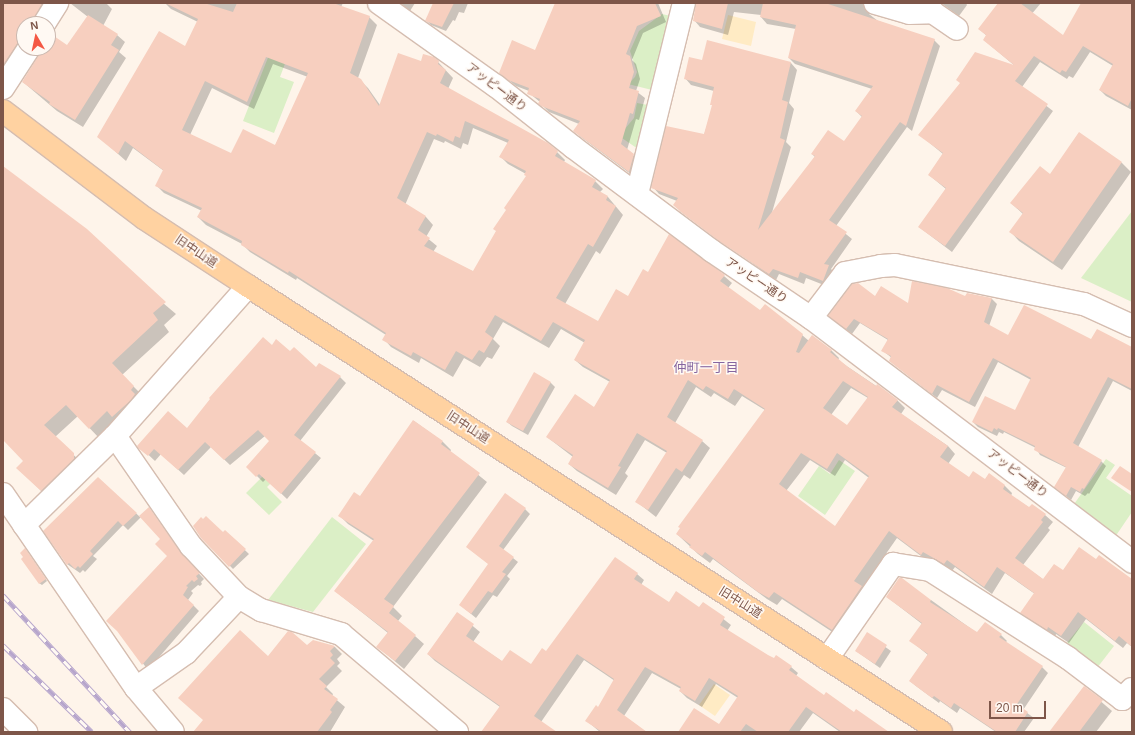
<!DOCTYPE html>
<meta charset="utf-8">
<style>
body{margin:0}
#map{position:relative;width:1135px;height:735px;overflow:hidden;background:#fef4ea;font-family:Arial,"Noto Sans JP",sans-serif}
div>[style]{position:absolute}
.green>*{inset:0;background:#dbefc6}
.sand>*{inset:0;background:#ffebc4}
.shadow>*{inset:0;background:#0003}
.building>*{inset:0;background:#f7cfbf}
.roads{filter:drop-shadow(1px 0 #d5bdb0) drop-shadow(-1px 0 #d5bdb0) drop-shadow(0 1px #d5bdb0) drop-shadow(0 -1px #d5bdb0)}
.minor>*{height:22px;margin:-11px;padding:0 11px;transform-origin:11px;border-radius:11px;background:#fff}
.major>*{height:22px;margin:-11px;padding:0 11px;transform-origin:11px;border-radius:11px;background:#ffd2a1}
.rail>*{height:4.5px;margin-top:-2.25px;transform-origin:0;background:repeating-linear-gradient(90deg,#fff9f3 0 9px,#b6a5cc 0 18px);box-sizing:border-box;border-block:1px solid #b6a5cc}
span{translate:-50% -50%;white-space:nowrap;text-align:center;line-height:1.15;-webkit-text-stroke:3px #fff9f3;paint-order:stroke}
.street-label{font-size:12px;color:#7e5649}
.neighbourhood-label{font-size:13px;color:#8666a0}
.frame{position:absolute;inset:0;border:4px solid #7e5649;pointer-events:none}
.north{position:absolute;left:16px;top:16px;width:40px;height:40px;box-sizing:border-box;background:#fff9f3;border:1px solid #cbb8af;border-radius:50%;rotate:351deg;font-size:11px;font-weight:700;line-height:16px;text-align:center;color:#7e5649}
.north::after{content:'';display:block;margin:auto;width:14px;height:18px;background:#f45844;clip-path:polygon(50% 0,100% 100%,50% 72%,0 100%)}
.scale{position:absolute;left:989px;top:701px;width:57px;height:18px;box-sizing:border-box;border:2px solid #7e5649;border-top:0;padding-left:5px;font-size:12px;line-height:14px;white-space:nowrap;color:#7e5649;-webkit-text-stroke:3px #fff9f3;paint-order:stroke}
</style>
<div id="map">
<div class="green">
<i style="clip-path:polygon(662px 14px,675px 17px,656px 91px,628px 84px,635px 77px,637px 72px,630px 51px,639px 31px)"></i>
<i style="clip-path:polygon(269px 55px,286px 61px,280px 77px,294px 82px,274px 133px,243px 121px)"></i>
<i style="clip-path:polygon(637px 103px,653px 106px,641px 151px,619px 136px,634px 118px)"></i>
<i style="clip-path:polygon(1132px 211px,1132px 302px,1081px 278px)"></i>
<i style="clip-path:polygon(1106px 459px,1115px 465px,1106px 478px,1132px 496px,1132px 512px,1115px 537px,1072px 507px)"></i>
<i style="clip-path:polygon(839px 460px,855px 471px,825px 515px,798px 496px,819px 466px,830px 474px)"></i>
<i style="clip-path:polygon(266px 473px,274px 480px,267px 487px,282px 502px,269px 515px,246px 493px)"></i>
<i style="clip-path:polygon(332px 517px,366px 544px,313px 612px,268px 600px)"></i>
<i style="clip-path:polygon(1084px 622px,1114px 646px,1097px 668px,1066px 644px)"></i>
</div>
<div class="sand">
<i style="clip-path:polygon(728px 15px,756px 22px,751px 46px,722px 39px)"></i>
<i style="clip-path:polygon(714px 684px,730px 695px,715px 716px,699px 705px)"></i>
</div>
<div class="shadow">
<i style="clip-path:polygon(3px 3px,55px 3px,42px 24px,24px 24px,24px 48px,3px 68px)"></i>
<i style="clip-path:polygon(70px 3px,106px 3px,112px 9px,103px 26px,117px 35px,125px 42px,119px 52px,126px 58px,83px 127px,57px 111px,23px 82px,41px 55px,42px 48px,48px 48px,48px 36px,67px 46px,88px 17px)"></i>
<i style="clip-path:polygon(evenodd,165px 3px,343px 3px,341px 7px,369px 17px,377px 25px,358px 78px,368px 88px,380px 105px,422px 62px,438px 62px,453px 78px,448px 89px,557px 152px,565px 160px,564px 162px,595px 181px,603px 189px,600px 192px,608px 197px,623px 215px,600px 254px,596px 251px,565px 304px,598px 323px,629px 297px,648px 273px,724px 276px,732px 283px,728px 288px,760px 311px,802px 335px,809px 341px,831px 350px,839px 358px,838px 360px,848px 367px,897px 400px,905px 408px,901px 414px,948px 446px,955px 454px,948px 464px,969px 478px,985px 480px,989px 474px,1005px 486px,1012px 493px,1011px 496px,1030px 508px,1045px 515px,1053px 522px,1048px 528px,1050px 530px,1023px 565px,1044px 580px,1096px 561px,1132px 581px,1132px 647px,1127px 643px,1123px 648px,1086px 619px,1069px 643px,1056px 634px,1055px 637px,1029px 620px,1022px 612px,1035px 594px,1005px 573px,992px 594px,955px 567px,952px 571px,929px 562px,897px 538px,862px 588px,869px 595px,840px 637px,782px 599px,777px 605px,767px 599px,713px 559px,710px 563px,698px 554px,677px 534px,765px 410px,742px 396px,735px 406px,714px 393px,711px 397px,696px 387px,675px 423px,702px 441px,710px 448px,690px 479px,684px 475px,656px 517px,637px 502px,667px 453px,645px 440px,625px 473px,628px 476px,616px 495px,577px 471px,569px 464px,573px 457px,547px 437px,594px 408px,610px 382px,583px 367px,575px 360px,585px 343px,561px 329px,549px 348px,503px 322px,493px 339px,500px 346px,492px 359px,487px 357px,480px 367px,464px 358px,453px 377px,421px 358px,419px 363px,391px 347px,384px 339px,386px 335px,297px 278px,296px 280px,250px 252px,242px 244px,206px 225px,198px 217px,202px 211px,164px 193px,157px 186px,164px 171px,133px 148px,126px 161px,99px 137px,186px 47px,198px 22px,171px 9px,165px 3px,273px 64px,308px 77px,275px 146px,231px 154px,190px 135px,212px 88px,254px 109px,273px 64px,165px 3px,473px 128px,508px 143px,501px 157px,508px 164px,526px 174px,527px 176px,474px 272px,433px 252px,437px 246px,426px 237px,433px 225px,426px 217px,405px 205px,434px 139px,444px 143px,445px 141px,461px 149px,463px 143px,468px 145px,473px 128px,165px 3px,851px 388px,868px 398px,847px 427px,831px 415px,851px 388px,165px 3px,810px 460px,835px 476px,845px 460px,869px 478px,835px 527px,786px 491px,810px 460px)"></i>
<i style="clip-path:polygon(400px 3px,415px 3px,410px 11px)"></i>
<i style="clip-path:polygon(434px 3px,468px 3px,464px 13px,459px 12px,455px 21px,453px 20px,446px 31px,431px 25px,426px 20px)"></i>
<i style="clip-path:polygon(556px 3px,658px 3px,666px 22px,643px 33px,632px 60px,636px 64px,640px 79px,636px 91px,645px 98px,639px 120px,636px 119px,627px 150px,640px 161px,636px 178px,581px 137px,575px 131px,579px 124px,549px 112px,540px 103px,540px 102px,529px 93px,529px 91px,516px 86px,500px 73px,536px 51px)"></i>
<i style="clip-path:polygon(697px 3px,871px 3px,869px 14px,878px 21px,934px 40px,940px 46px,912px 131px,907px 127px,836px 226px,852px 239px,831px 269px,835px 273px,829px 287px,806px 278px,804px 284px,779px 274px,776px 280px,680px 211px,677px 201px,659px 194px,653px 187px,704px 135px,713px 106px,712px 105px,714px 91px,691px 85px,685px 78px,703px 61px,708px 42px,791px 63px,797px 70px,789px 103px,794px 109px,786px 142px,791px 147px,771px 216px,815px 157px,812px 154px,844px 143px,863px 118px,856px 111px,872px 89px,795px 64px,789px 58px,796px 29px,767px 24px,761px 17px,761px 15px,734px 12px,728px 35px,700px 27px,694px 20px)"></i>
<i style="clip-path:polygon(941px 3px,966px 3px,967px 5px,959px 16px)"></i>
<i style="clip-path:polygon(1013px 3px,1041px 3px,1030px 16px)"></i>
<i style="clip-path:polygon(1080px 3px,1132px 3px,1132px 110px,1106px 96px,1100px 90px,1113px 66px,1090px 52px,1073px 78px,1069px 76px,1067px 79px,1040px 62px,1022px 87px,1053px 111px,952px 252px,919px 227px,946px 189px,929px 175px,943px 154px,920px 135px,1015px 66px,984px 40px,987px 36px,979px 29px,1063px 37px,1082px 4px)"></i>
<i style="clip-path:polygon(1079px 133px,1122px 163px,1131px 172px,1062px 270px,1019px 241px,1011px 232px,1023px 214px,1011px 203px,1050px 176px)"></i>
<i style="clip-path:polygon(3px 167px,176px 314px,164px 325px,169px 332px,122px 375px,145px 398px,101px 440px,78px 416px,55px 437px,85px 466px,53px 502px,29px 479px,24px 461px,3px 438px)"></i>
<i style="clip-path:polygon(967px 294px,992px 299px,997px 304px,989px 326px,1009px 337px,1091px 341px,1132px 349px,1132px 391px,1113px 381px,1078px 447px,1101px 461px,1106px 466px,1089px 494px,1088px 493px,1085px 496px,1076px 491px,1071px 500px,1055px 487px,1067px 468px,1040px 455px,1036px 448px,1004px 432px,1003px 434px,999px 432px,997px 436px,978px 427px,973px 422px,1015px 412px,1031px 380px,998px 362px,975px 407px,942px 390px,937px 398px,890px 361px,892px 358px,883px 351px,888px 340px,860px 323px,852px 334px,835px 321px,875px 297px,909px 304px,966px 298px)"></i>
<i style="clip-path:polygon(272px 346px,290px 353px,316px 368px,340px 377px,346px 383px,300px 441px,321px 458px,287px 499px,266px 479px,263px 482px,248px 467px,270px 441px,265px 436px,230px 465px,211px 447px,184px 475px,161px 454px,155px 461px,139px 446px,187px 429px)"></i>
<i style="clip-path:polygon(550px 382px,555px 387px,528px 435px,512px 426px,507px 422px)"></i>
<i style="clip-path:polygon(414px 421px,443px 442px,451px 450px,450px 452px,487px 482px,393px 607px,402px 616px,398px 621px,424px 644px,404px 669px,378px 647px,388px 633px,335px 591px,374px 541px,348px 524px,340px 516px,360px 497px)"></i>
<i style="clip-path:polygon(98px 478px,140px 517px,149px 509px,186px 560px,204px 579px,201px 582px,202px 584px,200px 586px,198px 585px,191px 591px,193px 593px,188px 600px,199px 611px,148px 670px,119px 632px,168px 557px,161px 539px,141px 517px,128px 530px,123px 525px,93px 556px,97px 559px,85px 572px,83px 570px,80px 573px,67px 564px)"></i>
<i style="clip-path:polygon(525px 509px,530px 514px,503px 550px,518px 562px,507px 576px,510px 579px,497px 597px,493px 595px,476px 618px,465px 609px,489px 564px,467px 547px)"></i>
<i style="clip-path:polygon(225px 531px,249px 554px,233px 569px,202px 537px,223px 533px)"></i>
<i style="clip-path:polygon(27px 552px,47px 581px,42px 585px,39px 583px)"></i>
<i style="clip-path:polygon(637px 574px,644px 580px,641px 585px,669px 603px,699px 608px,703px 603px,731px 625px,727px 631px,767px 656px,791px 667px,798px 673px,796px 676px,824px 696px,885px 732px,840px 732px,813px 713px,799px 732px,680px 732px,720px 726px,738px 698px,716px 684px,702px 707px,687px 698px,680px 691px,681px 689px,652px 673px,624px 716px,646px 732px,600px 732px,587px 721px,598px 708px,615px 681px,584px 660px,541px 722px,555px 732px,483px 732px,500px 707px,435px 661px,428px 654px,457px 613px,480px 632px,473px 642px,503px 662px,531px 666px)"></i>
<i style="clip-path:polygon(887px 597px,931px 600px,977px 633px,1001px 635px,1007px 641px,1005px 643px,1042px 667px,1048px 673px,1023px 710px,1034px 718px,1024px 732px,996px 732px,960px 708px,957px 713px,940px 701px,939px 703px,916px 686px,910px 681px,928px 655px,911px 641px,922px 624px)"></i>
<i style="clip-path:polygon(867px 634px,891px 651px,880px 668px,856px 651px)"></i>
<i style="clip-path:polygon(313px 641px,335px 647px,342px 654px,337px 659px,340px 663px,337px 666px,342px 671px,326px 687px,333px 694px,332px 696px,345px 707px,330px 732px,200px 732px,268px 657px,307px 646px)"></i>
<i style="clip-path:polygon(1084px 687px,1112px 711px,1096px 732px,1050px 732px)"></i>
</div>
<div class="building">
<i style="clip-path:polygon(3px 3px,42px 3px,32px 24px,24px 24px,24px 37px,19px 41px,3px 65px)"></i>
<i style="clip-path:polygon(evenodd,165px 3px,204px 3px,233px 12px,237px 3px,333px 3px,370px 16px,350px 73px,361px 79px,379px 106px,398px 53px,421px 61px,423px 54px,434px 57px,439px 61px,438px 64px,446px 70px,440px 83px,548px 143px,558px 151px,555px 156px,596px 180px,592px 187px,608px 196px,606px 200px,616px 206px,593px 247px,588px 244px,556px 298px,598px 321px,616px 289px,628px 296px,643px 269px,648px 272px,669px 234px,725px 275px,720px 281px,760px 310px,765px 304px,803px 334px,796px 352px,799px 353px,812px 335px,832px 350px,830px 352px,848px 367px,876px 386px,877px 384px,898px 400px,892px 407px,948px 446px,940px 457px,969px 477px,973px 471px,985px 479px,989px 473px,1005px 485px,1003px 489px,1029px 507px,1032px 504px,1046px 514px,1041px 520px,1043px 522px,1015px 558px,1043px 579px,1054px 564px,1063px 570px,1079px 547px,1096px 559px,1099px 555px,1132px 579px,1132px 647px,1119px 636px,1115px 641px,1078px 612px,1061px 636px,1048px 627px,1047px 630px,1020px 613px,1034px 593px,997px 567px,984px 587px,947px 560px,944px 564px,923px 552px,921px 555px,889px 531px,854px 581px,862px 586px,832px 630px,774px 592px,769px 598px,758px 592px,705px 552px,702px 556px,689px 547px,691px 545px,676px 534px,680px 528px,678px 527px,765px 409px,734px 389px,728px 399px,706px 386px,703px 390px,688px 380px,667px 417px,703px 440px,682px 472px,676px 468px,648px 510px,635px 502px,667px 451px,637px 433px,618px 466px,621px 467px,608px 488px,568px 464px,573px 455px,546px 437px,575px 394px,594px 407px,610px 380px,574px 360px,585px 340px,553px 322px,541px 341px,495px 315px,485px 332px,493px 338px,484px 353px,479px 350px,472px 360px,456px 351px,445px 370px,413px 352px,411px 356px,382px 340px,386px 333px,289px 271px,288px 273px,241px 245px,242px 241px,197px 217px,202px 208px,155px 186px,163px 170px,125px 141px,118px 154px,97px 137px,159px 31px,185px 46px,198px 19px,165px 3px,266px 57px,308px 73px,275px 145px,243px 129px,231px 153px,182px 130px,205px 81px,247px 102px,266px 57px,165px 3px,465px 121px,509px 140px,499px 157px,526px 171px,524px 175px,526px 176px,504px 208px,506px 210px,493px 229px,496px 231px,473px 271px,424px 246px,430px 238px,418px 230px,426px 216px,397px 198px,427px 132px,436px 136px,437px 134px,453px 142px,455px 136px,460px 138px,465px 121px,165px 3px,843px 381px,868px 397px,847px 425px,823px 408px,843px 381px,165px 3px,801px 453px,827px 469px,837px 453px,869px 476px,835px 526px,779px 484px,801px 453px)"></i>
<i style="clip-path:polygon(433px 3px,454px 3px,442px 27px,425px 21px)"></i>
<i style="clip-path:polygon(555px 3px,655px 3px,661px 16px,637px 26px,626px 54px,630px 56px,634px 72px,629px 88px,639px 91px,633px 114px,630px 113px,621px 144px,634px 154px,629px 172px,573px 131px,580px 121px,541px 106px,538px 104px,540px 99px,527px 94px,529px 88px,508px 80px,499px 73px,512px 40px,535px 50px)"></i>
<i style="clip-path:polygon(696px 3px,728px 3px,722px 29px,693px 21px)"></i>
<i style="clip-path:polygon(763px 3px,825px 3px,935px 39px,906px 126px,900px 122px,829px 220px,847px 232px,824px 264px,829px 265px,823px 281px,800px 272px,798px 278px,773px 269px,769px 274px,719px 241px,681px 212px,673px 205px,678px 198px,651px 188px,666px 126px,704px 134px,712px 105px,710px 105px,714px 87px,684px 79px,689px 57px,702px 60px,707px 40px,791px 62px,782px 100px,788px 102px,780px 138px,785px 140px,758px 230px,815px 156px,811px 154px,828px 130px,844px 141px,862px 116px,855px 111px,873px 86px,788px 58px,796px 25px,760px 17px)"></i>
<i style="clip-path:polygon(998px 3px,1020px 3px,1063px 35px,1081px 3px,1132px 3px,1132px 98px,1128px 106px,1099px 90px,1113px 64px,1083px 46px,1066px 72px,1062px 70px,1060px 73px,1034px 56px,1015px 81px,1048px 104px,945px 246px,918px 227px,946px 188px,928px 175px,943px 153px,918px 135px,960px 83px,956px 80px,975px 52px,1014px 65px,983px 40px,986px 35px,978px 29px)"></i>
<i style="clip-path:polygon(88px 15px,118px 34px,111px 45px,119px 50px,75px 120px,49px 104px,50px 102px,22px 82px,39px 55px,41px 48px,48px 48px,48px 36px,51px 34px,67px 45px)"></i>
<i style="clip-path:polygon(1079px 132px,1122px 162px,1053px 262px,1009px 232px,1023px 213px,1010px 203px,1040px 166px,1050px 174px)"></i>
<i style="clip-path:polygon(3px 166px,87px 229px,166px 302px,153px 313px,158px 320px,112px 363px,134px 386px,131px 390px,135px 394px,131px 400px,112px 417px,107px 411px,89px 429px,66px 405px,44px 425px,74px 453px,74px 459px,41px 491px,16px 468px,23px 461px,3px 440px)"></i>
<i style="clip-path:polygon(912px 281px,947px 288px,965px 296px,967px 293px,992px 298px,984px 322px,1008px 335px,1024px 305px,1091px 339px,1097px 329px,1132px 347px,1132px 389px,1108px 377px,1073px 443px,1102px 460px,1084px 489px,1082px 488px,1080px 492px,1071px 487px,1066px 496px,1054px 487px,1066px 467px,1034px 450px,1035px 446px,998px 428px,997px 430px,994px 428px,992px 432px,972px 422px,985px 396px,1015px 410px,1031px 378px,993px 358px,969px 402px,937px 385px,932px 394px,889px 361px,891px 356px,881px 351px,888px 339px,854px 319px,846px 329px,828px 316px,852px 284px,858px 283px,875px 296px,881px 286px,908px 303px)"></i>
<i style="clip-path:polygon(263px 337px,272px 345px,276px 339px,290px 351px,294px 347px,316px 367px,319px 363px,341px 376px,294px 435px,316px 452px,281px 494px,259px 474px,256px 477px,246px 467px,269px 441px,258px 430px,224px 460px,205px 442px,178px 470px,154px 449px,148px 456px,138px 448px,137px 446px,168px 411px,187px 428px,210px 399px,209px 398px)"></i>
<i style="clip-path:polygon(534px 372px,551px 382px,523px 431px,506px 422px)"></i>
<i style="clip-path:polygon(413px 420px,443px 441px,441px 444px,480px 473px,384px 599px,394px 606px,389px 613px,416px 635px,395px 661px,376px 647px,388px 632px,334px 591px,374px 539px,338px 516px,354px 492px,360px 496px)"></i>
<i style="clip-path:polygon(1120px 466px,1132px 474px,1132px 492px,1111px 478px)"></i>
<i style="clip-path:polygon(98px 477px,137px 513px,123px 526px,118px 521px,90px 551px,93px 554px,80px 568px,78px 566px,75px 569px,69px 563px,67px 565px,43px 531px)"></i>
<i style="clip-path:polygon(505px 493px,526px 508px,499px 546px,514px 557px,502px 572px,506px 574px,492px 593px,488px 591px,471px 614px,459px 605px,488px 564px,466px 547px)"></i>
<i style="clip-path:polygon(149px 507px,181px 553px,200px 573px,196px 576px,198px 579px,194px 582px,192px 580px,186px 586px,188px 587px,183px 595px,194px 605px,142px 665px,117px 631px,106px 621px,167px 556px,155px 544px,160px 539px,139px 516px)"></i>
<i style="clip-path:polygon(206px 516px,223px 532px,225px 530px,246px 549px,229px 567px,201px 538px,193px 526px,201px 517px,203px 519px)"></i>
<i style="clip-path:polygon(25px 548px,46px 579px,39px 584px,21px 559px,23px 557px,20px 553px)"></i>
<i style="clip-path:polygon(615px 557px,638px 573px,634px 579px,669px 602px,676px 591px,699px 607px,703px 602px,725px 617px,720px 625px,768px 655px,774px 658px,776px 655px,792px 666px,789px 670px,824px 695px,826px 692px,854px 712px,856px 709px,889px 732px,842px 732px,806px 707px,788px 732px,758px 732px,746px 724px,740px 732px,678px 732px,694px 708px,719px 724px,738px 696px,709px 678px,695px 701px,679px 691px,681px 687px,645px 667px,617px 710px,647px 732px,602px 732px,585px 721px,596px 705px,598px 707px,614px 679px,577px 654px,534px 716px,557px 732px,481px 732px,500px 706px,427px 654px,457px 612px,474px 624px,466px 636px,502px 661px,510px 650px,531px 664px,542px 648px,546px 651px)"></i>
<i style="clip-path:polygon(899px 578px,902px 578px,931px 600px,930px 602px,977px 632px,985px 622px,1002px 634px,999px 637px,1043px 666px,1017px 704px,1028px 712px,1015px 732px,997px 732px,954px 703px,951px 708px,934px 696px,932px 698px,909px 681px,928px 654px,909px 641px,922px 623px,886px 597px)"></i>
<i style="clip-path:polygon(240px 630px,268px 656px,288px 631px,292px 632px,307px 645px,313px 640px,335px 646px,330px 651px,333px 655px,330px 658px,335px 663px,319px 679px,327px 686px,324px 689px,338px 699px,330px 710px,332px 712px,317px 732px,193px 732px,203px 720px,178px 698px)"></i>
<i style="clip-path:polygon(867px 632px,887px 645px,875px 664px,855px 651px)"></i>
<i style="clip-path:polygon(1084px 686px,1103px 700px,1079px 732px,1049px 732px)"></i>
</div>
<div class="roads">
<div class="minor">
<i style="left:379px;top:3px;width:143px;rotate:35.4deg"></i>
<i style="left:496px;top:86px;width:98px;rotate:38.4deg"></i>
<i style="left:573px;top:147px;width:174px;rotate:36.8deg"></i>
<i style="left:712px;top:251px;width:120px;rotate:34.1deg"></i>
<i style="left:811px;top:318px;width:403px;rotate:37.2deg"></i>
<i style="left:875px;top:3px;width:35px;rotate:16deg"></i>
<i style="left:909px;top:13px;width:24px;rotate:-2deg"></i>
<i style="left:922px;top:5px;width:42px;rotate:34.4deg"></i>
<i style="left:44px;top:24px;width:25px;rotate:-58deg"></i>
<i style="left:3px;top:88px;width:48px;rotate:-57deg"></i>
<i style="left:637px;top:194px;width:197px;rotate:-76.2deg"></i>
<i style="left:811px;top:318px;width:56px;rotate:-52.9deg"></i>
<i style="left:845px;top:273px;width:37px;rotate:-11deg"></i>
<i style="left:881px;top:266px;width:14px;rotate:-4deg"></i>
<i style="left:895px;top:265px;width:193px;rotate:11.7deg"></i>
<i style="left:1084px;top:304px;width:53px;rotate:24.6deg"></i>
<i style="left:115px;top:436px;width:134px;rotate:55.4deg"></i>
<i style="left:191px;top:546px;width:70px;rotate:46.7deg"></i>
<i style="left:239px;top:597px;width:26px;rotate:31deg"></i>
<i style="left:261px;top:610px;width:84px;rotate:16.7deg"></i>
<i style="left:341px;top:634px;width:152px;rotate:40.2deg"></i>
<i style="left:3px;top:494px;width:235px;rotate:55.6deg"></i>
<i style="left:136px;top:688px;width:57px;rotate:49.9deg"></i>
<i style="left:24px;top:525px;width:127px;rotate:-44.4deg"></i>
<i style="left:115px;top:436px;width:200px;rotate:-48.4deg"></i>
<i style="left:827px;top:659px;width:116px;rotate:-55.2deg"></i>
<i style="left:893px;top:564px;width:37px;rotate:9deg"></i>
<i style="left:930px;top:570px;width:164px;rotate:32.5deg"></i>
<i style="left:1068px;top:658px;width:68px;rotate:37.2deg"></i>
<i style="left:1122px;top:699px;width:14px;rotate:-45deg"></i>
<i style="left:136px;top:688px;width:61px;rotate:-35deg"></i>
<i style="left:186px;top:653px;width:77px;rotate:-46.6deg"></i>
<i style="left:3px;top:709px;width:33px;rotate:45deg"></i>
</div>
<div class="major">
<i style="left:3px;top:111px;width:177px;rotate:37.2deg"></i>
<i style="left:144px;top:218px;width:124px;rotate:33.2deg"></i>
<i style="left:248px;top:286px;width:824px;rotate:32.76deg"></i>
</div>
</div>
<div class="rail">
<i style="left:3px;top:595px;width:187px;rotate:47.2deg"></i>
<i style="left:3px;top:645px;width:124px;rotate:44.3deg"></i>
</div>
<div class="street-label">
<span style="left:496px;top:88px;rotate:37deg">アッピー通り</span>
<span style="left:196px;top:252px;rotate:34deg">旧中山道</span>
<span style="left:756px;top:281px;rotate:34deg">アッピー通り</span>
<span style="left:468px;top:428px;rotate:33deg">旧中山道</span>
<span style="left:1017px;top:474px;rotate:37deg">アッピー通り</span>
<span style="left:740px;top:603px;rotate:32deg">旧中山道</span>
</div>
<div class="neighbourhood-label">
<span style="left:706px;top:368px">仲町一丁目</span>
</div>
<div class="frame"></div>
<div class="north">N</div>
<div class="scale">20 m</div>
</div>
